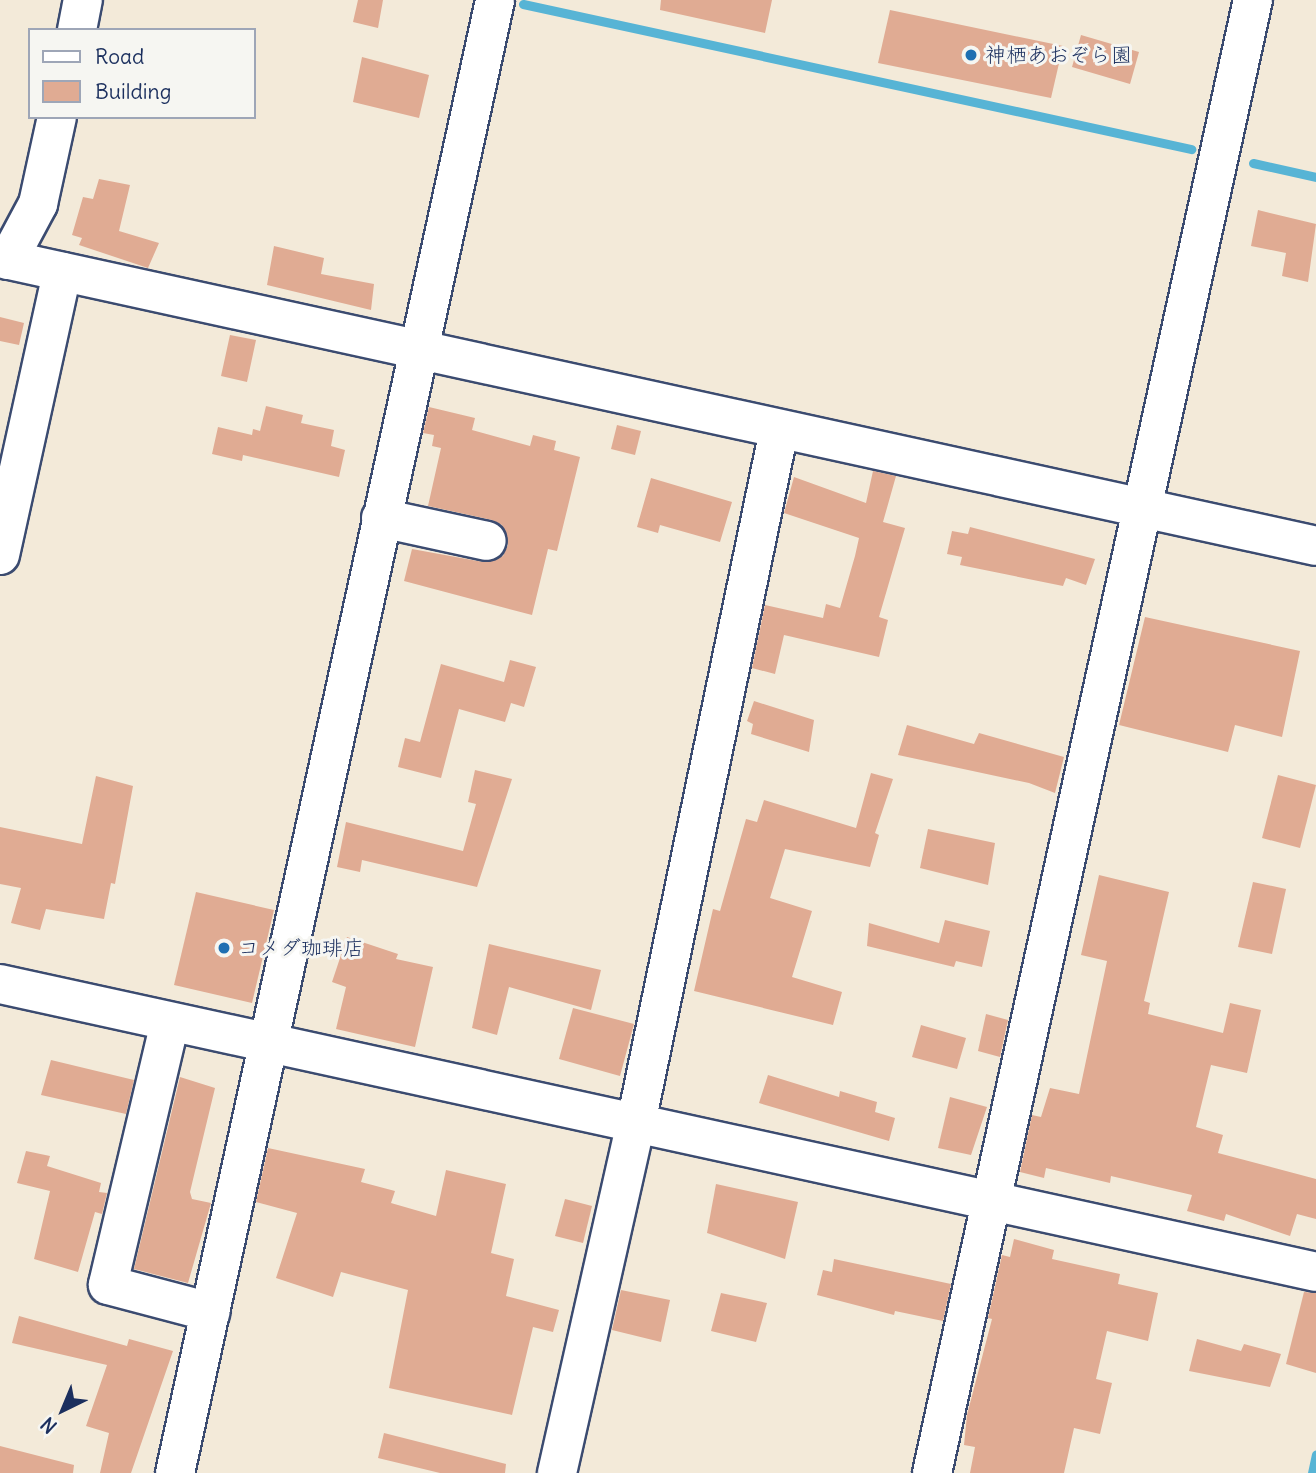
<!DOCTYPE html>
<meta charset="utf-8">
<style>
body{margin:0}
#map{position:relative;width:1316px;height:1473px;overflow:hidden;background:#f3ead9;font-family:Delius,"Klee One",sans-serif}
div>[style]{position:absolute}
.stream>*{height:9px;margin:-4.5px;padding:0 4.5px;transform-origin:4.5px;border-radius:4.5px;background:#57b4d5}
.building>*{inset:0;background:#e0ab93}
.roads{filter:drop-shadow(2px 0 #3b4b70) drop-shadow(-2px 0 #3b4b70) drop-shadow(0 2px #3b4b70) drop-shadow(0 -2px #3b4b70)}
.minor>*{height:38px;margin:-19px;padding:0 19px;transform-origin:19px;border-radius:19px;background:#fff}
.dots>*{width:19px;height:19px;translate:-50% -50%;box-sizing:border-box;border:4px solid #f6f6f2;border-radius:50%}
span{translate:-50% -50%;white-space:nowrap;text-align:center;line-height:1.15;-webkit-text-stroke:6px #f6f6f2;paint-order:stroke}
.poi-label{font-size:21px;color:#1b2f5e}
.left{translate:0 -50%;text-align:left}
.legend{position:absolute;left:28px;top:28px;width:228px;height:91px;box-sizing:border-box;background:#f6f6f2;border:2px solid #9ea6b7;margin:0;padding:9px 12px;list-style:none;font-size:21px;color:#1b2f5e}
.legend li{display:flex;align-items:center;gap:14px;height:35px}
.legend b{width:35px;border:2px solid #9ea6b7}
.north{position:absolute;left:28px;top:1375px;width:70px;height:70px;-webkit-text-stroke:5px #f6f6f2;paint-order:stroke;rotate:223deg;font-size:19px;font-weight:700;line-height:28px;text-align:center;color:#1b2f5e}
.north::after{content:'';display:block;margin:auto;width:24px;height:32px;background:#1b2f5e;clip-path:polygon(50% 0,100% 100%,50% 72%,0 100%)}
</style>
<div id="map">
<div class="stream">
<i style="left:523px;top:4px;width:684px;rotate:12.25deg"></i>
<i style="left:1253px;top:163px;width:65px;rotate:12.5deg"></i>
<i style="left:1312px;top:1473px;width:19px;rotate:-78deg"></i>
</div>
<div class="building">
<i style="clip-path:polygon(358px 0,383px 0,378px 28px,353px 22px)"></i>
<i style="clip-path:polygon(661px 0,772px 0,765px 33px,660px 10px)"></i>
<i style="clip-path:polygon(890px 10px,1063px 46px,1051px 98px,878px 63px)"></i>
<i style="clip-path:polygon(1081px 35px,1139px 52px,1130px 84px,1072px 67px)"></i>
<i style="clip-path:polygon(362px 57px,429px 75px,419px 118px,353px 102px)"></i>
<i style="clip-path:polygon(99px 179px,130px 185px,119px 231px,159px 243px,148px 268px,79px 245px,82px 238px,72px 235px,83px 197px,93px 199px)"></i>
<i style="clip-path:polygon(1258px 210px,1316px 224px,1308px 282px,1282px 276px,1286px 253px,1251px 246px)"></i>
<i style="clip-path:polygon(274px 246px,324px 258px,321px 274px,374px 284px,371px 310px,267px 285px)"></i>
<i style="clip-path:polygon(0 317px,24px 323px,19px 345px,0 341px)"></i>
<i style="clip-path:polygon(230px 335px,256px 340px,247px 382px,221px 376px)"></i>
<i style="clip-path:polygon(266px 406px,303px 415px,301px 423px,334px 430px,331px 446px,345px 450px,339px 477px,243px 455px,242px 461px,212px 454px,218px 427px,252px 435px,253px 429px,260px 431px)"></i>
<i style="clip-path:polygon(429px 407px,475px 418px,472px 430px,530px 446px,533px 435px,556px 441px,554px 450px,580px 457px,557px 551px,548px 549px,532px 615px,404px 581px,412px 549px,483px 562px,503px 556px,508px 545px,502px 525px,492px 520px,428px 506px,441px 448px,432px 446px,434px 435px,423px 433px)"></i>
<i style="clip-path:polygon(617px 425px,641px 431px,635px 455px,611px 449px)"></i>
<i style="clip-path:polygon(873px 471px,896px 476px,883px 522px,905px 528px,879px 617px,888px 620px,879px 657px,784px 635px,775px 674px,752px 668px,765px 605px,823px 618px,826px 604px,840px 608px,855px 556px,859px 538px,784px 513px,794px 477px,866px 503px)"></i>
<i style="clip-path:polygon(651px 478px,732px 502px,720px 542px,660px 525px,658px 533px,637px 527px)"></i>
<i style="clip-path:polygon(970px 527px,1095px 559px,1086px 585px,1066px 578px,1063px 586px,960px 565px,962px 557px,947px 554px,952px 531px,968px 534px)"></i>
<i style="clip-path:polygon(1145px 617px,1300px 651px,1282px 737px,1235px 725px,1228px 752px,1119px 725px)"></i>
<i style="clip-path:polygon(510px 660px,536px 667px,524px 707px,511px 703px,505px 722px,459px 709px,441px 778px,398px 767px,405px 738px,420px 742px,441px 664px,504px 682px)"></i>
<i style="clip-path:polygon(754px 701px,814px 720px,809px 752px,751px 734px,753px 724px,747px 721px)"></i>
<i style="clip-path:polygon(907px 725px,974px 744px,979px 733px,1064px 757px,1055px 793px,1029px 783px,898px 755px)"></i>
<i style="clip-path:polygon(475px 770px,512px 779px,477px 887px,362px 860px,360px 872px,337px 867px,346px 822px,463px 851px,476px 804px,468px 802px)"></i>
<i style="clip-path:polygon(871px 773px,893px 779px,875px 833px,879px 835px,870px 867px,785px 849px,770px 898px,812px 911px,792px 977px,842px 992px,833px 1025px,694px 991px,713px 909px,720px 911px,746px 819px,757px 822px,764px 800px,856px 828px)"></i>
<i style="clip-path:polygon(1278px 775px,1316px 785px,1300px 848px,1262px 838px)"></i>
<i style="clip-path:polygon(96px 776px,133px 786px,115px 884px,111px 883px,104px 919px,46px 909px,40px 930px,11px 923px,21px 888px,0 884px,0 827px,82px 844px)"></i>
<i style="clip-path:polygon(928px 829px,995px 843px,988px 885px,920px 868px)"></i>
<i style="clip-path:polygon(1099px 875px,1169px 892px,1144px 1001px,1150px 1003px,1148px 1014px,1223px 1033px,1230px 1003px,1261px 1010px,1247px 1073px,1211px 1065px,1196px 1127px,1223px 1135px,1218px 1153px,1316px 1179px,1316px 1219px,1297px 1214px,1290px 1236px,1226px 1214px,1224px 1221px,1187px 1211px,1192px 1195px,1111px 1176px,1110px 1183px,1046px 1168px,1044px 1178px,1020px 1172px,1032px 1115px,1041px 1117px,1050px 1088px,1079px 1094px,1107px 961px,1081px 955px)"></i>
<i style="clip-path:polygon(1253px 882px,1286px 889px,1272px 954px,1238px 947px)"></i>
<i style="clip-path:polygon(196px 892px,274px 910px,252px 1003px,174px 985px)"></i>
<i style="clip-path:polygon(945px 920px,990px 931px,982px 967px,956px 961px,954px 967px,867px 946px,869px 923px,939px 943px)"></i>
<i style="clip-path:polygon(347px 937px,398px 954px,396px 959px,433px 967px,415px 1047px,336px 1029px,346px 987px,332px 982px)"></i>
<i style="clip-path:polygon(489px 944px,601px 970px,591px 1010px,509px 987px,497px 1035px,472px 1028px)"></i>
<i style="clip-path:polygon(573px 1008px,634px 1024px,620px 1076px,559px 1059px)"></i>
<i style="clip-path:polygon(986px 1014px,1008px 1020px,1000px 1057px,978px 1051px)"></i>
<i style="clip-path:polygon(921px 1025px,966px 1038px,957px 1069px,912px 1057px)"></i>
<i style="clip-path:polygon(51px 1060px,134px 1080px,126px 1114px,41px 1095px)"></i>
<i style="clip-path:polygon(768px 1075px,839px 1097px,840px 1091px,877px 1102px,875px 1112px,895px 1118px,889px 1141px,759px 1103px)"></i>
<i style="clip-path:polygon(180px 1077px,215px 1088px,190px 1192px,192px 1199px,211px 1203px,188px 1283px,134px 1269px)"></i>
<i style="clip-path:polygon(950px 1097px,987px 1107px,971px 1155px,938px 1148px)"></i>
<i style="clip-path:polygon(268px 1148px,365px 1169px,361px 1182px,395px 1191px,391px 1203px,436px 1216px,446px 1170px,506px 1184px,491px 1253px,514px 1259px,506px 1296px,559px 1310px,553px 1332px,533px 1327px,512px 1415px,389px 1388px,408px 1290px,341px 1272px,333px 1297px,276px 1278px,297px 1213px,256px 1202px)"></i>
<i style="clip-path:polygon(26px 1151px,50px 1156px,47px 1166px,101px 1183px,99px 1192px,107px 1193px,102px 1214px,95px 1212px,78px 1272px,34px 1259px,50px 1191px,17px 1183px)"></i>
<i style="clip-path:polygon(716px 1184px,798px 1202px,785px 1259px,707px 1233px)"></i>
<i style="clip-path:polygon(565px 1199px,592px 1206px,583px 1243px,555px 1236px)"></i>
<i style="clip-path:polygon(1014px 1239px,1054px 1250px,1052px 1259px,1120px 1274px,1118px 1284px,1158px 1293px,1148px 1341px,1107px 1331px,1096px 1379px,1112px 1383px,1100px 1434px,1074px 1428px,1064px 1473px,970px 1473px,975px 1447px,964px 1445px,967px 1415px,992px 1319px,988px 1318px,1002px 1255px,1010px 1257px)"></i>
<i style="clip-path:polygon(834px 1259px,951px 1284px,943px 1321px,895px 1311px,894px 1315px,817px 1295px,823px 1270px,832px 1272px)"></i>
<i style="clip-path:polygon(621px 1290px,670px 1300px,661px 1342px,612px 1330px)"></i>
<i style="clip-path:polygon(1304px 1292px,1316px 1293px,1316px 1373px,1286px 1364px)"></i>
<i style="clip-path:polygon(721px 1293px,767px 1303px,756px 1342px,711px 1331px)"></i>
<i style="clip-path:polygon(19px 1316px,127px 1346px,129px 1339px,173px 1351px,131px 1473px,100px 1473px,109px 1433px,86px 1426px,107px 1365px,12px 1343px)"></i>
<i style="clip-path:polygon(1197px 1339px,1241px 1351px,1244px 1344px,1281px 1354px,1270px 1387px,1189px 1371px)"></i>
<i style="clip-path:polygon(384px 1433px,506px 1464px,505px 1473px,440px 1473px,378px 1458px)"></i>
<i style="clip-path:polygon(0 1446px,74px 1465px,73px 1473px,0 1473px)"></i>
</div>
<div class="roads">
<div class="minor">
<i style="left:77px;top:30px;width:31px;rotate:-79deg"></i>
<i style="left:0;top:258px;width:1347px;rotate:12.34deg"></i>
<i style="left:8px;top:260px;width:64px;rotate:-61.8deg"></i>
<i style="left:38px;top:204px;width:89px;rotate:-77.7deg"></i>
<i style="left:381px;top:518px;width:108px;rotate:12.2deg"></i>
<i style="left:0;top:555px;width:290px;rotate:-77.6deg"></i>
<i style="left:0;top:984px;width:1347px;rotate:12.34deg"></i>
<i style="left:170px;top:1022px;width:270px;rotate:103.3deg"></i>
<i style="left:108px;top:1285px;width:106px;rotate:14.8deg"></i>
<i style="left:175px;top:1473px;width:1507px;rotate:-77.74deg"></i>
<i style="left:557px;top:1473px;width:359px;rotate:-77.3deg"></i>
<i style="left:636px;top:1123px;width:708px;rotate:-78.34deg"></i>
<i style="left:932px;top:1473px;width:1508px;rotate:-77.71deg"></i>
</div>
</div>
<div class="dots">
<i style="left:971px;top:55px;background:#1f6fb2"></i>
<i style="left:224px;top:948px;background:#1f6fb2"></i>
</div>
<div class="poi-label">
<span class="left" style="left:985px;top:55px">神栖あおぞら園</span>
<span class="left" style="left:238px;top:948px">コメダ珈琲店</span>
</div>
<ul class="legend">
<li><b style="height:9px;background:#fff"></b>Road</li>
<li><b style="height:19px;background:#e0ab93"></b>Building</li>
</ul>
<div class="north">N</div>
</div>
